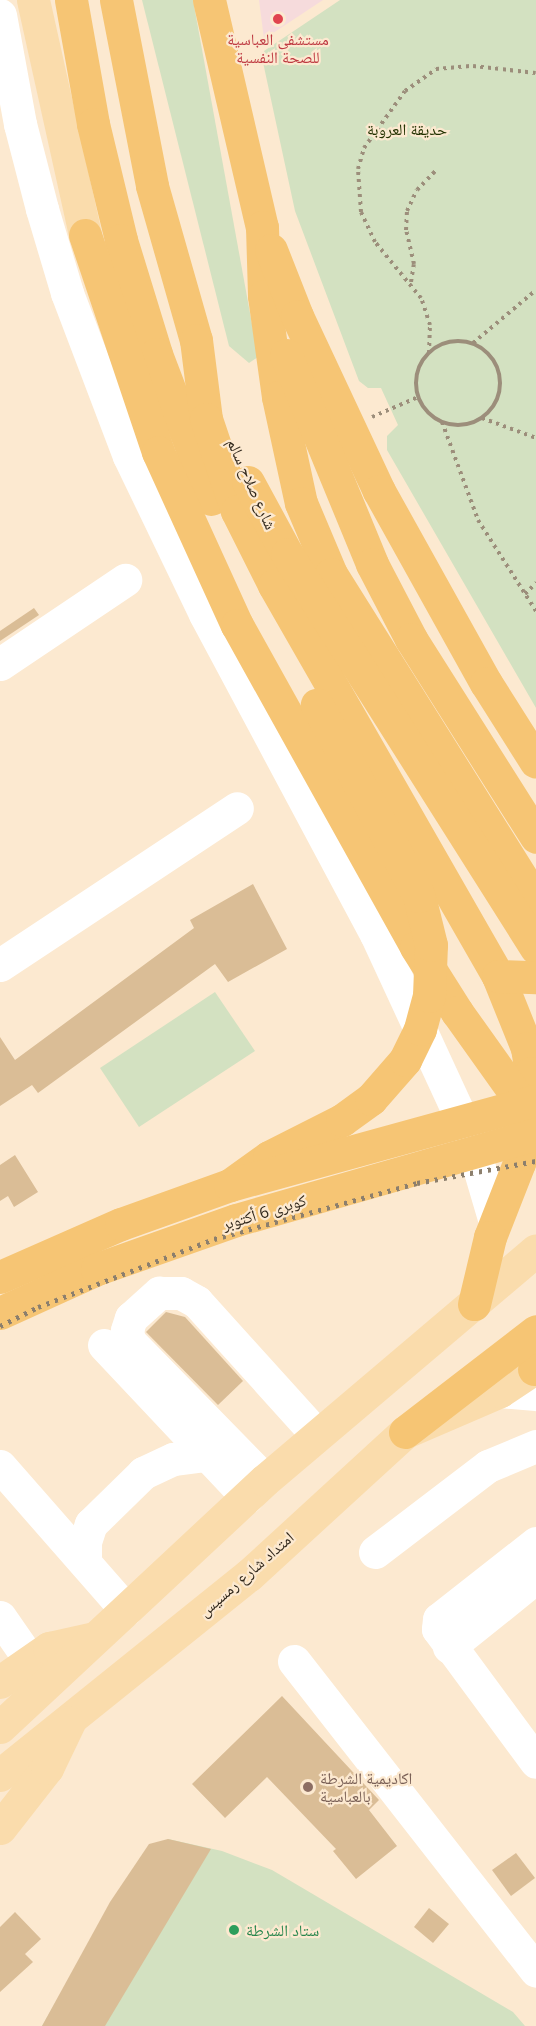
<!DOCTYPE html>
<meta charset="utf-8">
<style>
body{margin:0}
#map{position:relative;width:536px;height:2026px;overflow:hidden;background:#fce9d0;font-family:"Open Sans","Noto Naskh Arabic",sans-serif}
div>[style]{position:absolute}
.medical>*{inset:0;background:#f6dbdc}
.green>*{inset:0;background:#d3e1c1}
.building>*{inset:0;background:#dabd96}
.path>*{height:4px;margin-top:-2px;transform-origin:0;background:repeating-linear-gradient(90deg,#9c8e7b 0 3px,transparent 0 7.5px)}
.path>.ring{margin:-2px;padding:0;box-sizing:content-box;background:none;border:4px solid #9c8e7b;border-radius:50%}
.minor>*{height:33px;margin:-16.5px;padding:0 16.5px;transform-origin:16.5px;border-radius:16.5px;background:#fff}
.major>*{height:33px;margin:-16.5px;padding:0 16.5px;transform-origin:16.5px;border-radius:16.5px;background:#fadcac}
.highway>*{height:33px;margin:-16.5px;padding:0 16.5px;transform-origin:16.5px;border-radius:16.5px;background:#f6c574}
.rail>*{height:4.5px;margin-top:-2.25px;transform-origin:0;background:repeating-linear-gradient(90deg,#8c7f6d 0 3px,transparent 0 9px)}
.dots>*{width:16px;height:16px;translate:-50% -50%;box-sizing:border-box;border:3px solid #fce9d0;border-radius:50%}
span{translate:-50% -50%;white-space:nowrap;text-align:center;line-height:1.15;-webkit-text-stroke:4.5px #fce9d0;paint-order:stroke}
.health-label{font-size:16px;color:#be3a42}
.park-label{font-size:16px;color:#233201}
.street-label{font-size:16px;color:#31281c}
.education-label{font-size:16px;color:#785e54}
.left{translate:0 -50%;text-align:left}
.leisure-label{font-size:16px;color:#27864d}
</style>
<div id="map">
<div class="medical">
<i style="clip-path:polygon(259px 0,323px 0,264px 39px)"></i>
</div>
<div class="green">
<i style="clip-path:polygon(142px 0,193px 0,258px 357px,249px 363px,229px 346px)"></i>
<i style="clip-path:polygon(340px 0,536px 0,536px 708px,387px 450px,387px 436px,398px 425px,381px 388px,368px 388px,359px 381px,295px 211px,261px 53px)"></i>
<i style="clip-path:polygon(215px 992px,255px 1051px,139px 1127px,100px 1068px)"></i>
<i style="clip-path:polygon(168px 1839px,222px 1851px,272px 1870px,513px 2012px,525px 2026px,42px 2026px,81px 1958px)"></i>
</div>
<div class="building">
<i style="clip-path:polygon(34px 608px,39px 615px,0 641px,0 631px)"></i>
<i style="clip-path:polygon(253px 884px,287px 949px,228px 982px,215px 964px,38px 1093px,32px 1085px,0 1106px,0 1037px,15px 1060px,194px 928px,190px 920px)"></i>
<i style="clip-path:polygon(15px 1155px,38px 1192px,14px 1207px,8px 1196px,0 1201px,0 1165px)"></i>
<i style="clip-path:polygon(166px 1312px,185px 1317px,243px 1381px,218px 1405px,146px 1332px)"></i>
<i style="clip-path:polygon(282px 1696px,379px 1800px,369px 1810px,397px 1846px,356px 1879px,333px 1851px,336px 1849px,267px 1777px,225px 1818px,192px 1784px)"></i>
<i style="clip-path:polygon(168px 1839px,211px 1849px,105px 2026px,42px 2026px,110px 1902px,149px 1844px)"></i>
<i style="clip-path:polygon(516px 1853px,535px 1878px,511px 1896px,492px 1870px)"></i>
<i style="clip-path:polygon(429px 1908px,449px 1924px,433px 1943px,414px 1927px)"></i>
<i style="clip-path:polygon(15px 1912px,41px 1939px,25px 1954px,33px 1962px,0 1992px,0 1927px)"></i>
</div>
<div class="path">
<i style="left:411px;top:282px;width:18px;rotate:-81deg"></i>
<i style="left:414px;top:264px;width:35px;rotate:-103deg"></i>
<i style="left:406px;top:230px;width:19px;rotate:-87deg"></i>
<i style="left:407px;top:211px;width:23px;rotate:-65deg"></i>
<i style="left:417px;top:190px;width:29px;rotate:-46deg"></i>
<i class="ring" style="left:416px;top:341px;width:80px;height:80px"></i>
<i style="left:473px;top:343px;width:82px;rotate:-40.1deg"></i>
<i style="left:429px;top:353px;width:28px;rotate:-88deg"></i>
<i style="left:430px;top:325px;width:28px;rotate:-108deg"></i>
<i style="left:421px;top:298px;width:72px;rotate:-129.4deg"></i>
<i style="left:375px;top:242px;width:33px;rotate:-115deg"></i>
<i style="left:361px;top:212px;width:43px;rotate:-94deg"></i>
<i style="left:358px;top:169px;width:22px;rotate:-74deg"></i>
<i style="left:364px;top:148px;width:70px;rotate:-54.3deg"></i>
<i style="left:405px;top:91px;width:38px;rotate:-35deg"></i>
<i style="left:436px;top:69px;width:37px;rotate:-5deg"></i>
<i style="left:473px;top:66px;width:63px;rotate:6.3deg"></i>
<i style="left:372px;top:417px;width:50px;rotate:-23.5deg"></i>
<i style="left:482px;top:418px;width:58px;rotate:20.3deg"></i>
<i style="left:442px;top:422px;width:104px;rotate:69.8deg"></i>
<i style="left:478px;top:520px;width:108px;rotate:57.5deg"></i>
<i style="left:525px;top:594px;width:16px;rotate:-45deg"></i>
</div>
<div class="minor">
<i style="left:0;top:15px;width:111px;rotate:79.6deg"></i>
<i style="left:20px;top:124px;width:88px;rotate:75.5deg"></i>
<i style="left:42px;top:209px;width:88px;rotate:73.4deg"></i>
<i style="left:67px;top:293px;width:174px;rotate:69.2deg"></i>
<i style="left:129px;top:456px;width:175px;rotate:64.3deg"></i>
<i style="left:205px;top:614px;width:363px;rotate:61.9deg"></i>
<i style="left:376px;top:934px;width:224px;rotate:65.2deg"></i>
<i style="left:470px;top:1137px;width:89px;rotate:73.6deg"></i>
<i style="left:0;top:664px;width:151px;rotate:-33.9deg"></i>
<i style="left:0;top:965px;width:284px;rotate:-33.5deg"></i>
<i style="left:104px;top:1345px;width:209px;rotate:46.7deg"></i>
<i style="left:500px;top:1391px;width:36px;rotate:5deg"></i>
<i style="left:0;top:1466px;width:191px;rotate:48.8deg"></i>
<i style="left:265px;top:1480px;width:194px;rotate:-134.4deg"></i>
<i style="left:129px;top:1341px;width:11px;rotate:-100deg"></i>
<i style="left:127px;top:1330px;width:13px;rotate:-72deg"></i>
<i style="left:131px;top:1318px;width:38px;rotate:-42deg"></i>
<i style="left:159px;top:1293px;width:22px"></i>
<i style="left:181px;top:1293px;width:18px;rotate:29deg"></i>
<i style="left:197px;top:1302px;width:179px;rotate:47.9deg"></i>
<i style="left:536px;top:1543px;width:123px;rotate:141.9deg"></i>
<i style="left:439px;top:1619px;width:10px;rotate:96deg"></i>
<i style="left:438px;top:1629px;width:165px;rotate:53.6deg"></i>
<i style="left:375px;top:1552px;width:142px;rotate:-37.3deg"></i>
<i style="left:488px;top:1466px;width:52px;rotate:-22.6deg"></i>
<i style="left:85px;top:1561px;width:19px;rotate:-90deg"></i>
<i style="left:85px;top:1542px;width:19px;rotate:-72deg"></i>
<i style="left:91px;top:1524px;width:73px;rotate:-44.4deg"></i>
<i style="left:143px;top:1473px;width:33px;rotate:-25deg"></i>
<i style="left:173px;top:1459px;width:33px;rotate:-7deg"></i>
<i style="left:0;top:1617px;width:51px;rotate:55.4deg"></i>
<i style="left:449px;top:1647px;width:112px;rotate:-38.8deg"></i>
<i style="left:294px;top:1661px;width:393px;rotate:52deg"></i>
</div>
<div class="major">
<i style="left:33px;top:0;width:241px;rotate:77.5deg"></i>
<i style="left:0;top:1682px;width:60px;rotate:-34.8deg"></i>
<i style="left:49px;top:1648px;width:46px;rotate:-12.5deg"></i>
<i style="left:0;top:1727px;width:362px;rotate:-43deg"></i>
<i style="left:265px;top:1480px;width:355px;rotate:-40.3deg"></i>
<i style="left:0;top:1775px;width:319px;rotate:-38.8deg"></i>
<i style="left:249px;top:1575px;width:212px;rotate:-42.5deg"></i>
<i style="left:405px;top:1432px;width:103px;rotate:-23.3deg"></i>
<i style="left:500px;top:1391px;width:43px;rotate:-33.7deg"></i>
<i style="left:0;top:1828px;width:76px;rotate:-51.9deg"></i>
<i style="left:47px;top:1768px;width:51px;rotate:-64.4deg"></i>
</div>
<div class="highway">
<i style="left:71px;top:0;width:126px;rotate:79.9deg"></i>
<i style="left:93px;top:124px;width:119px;rotate:76.4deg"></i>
<i style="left:121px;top:240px;width:119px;rotate:72.9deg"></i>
<i style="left:156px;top:354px;width:155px;rotate:69.2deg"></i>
<i style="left:116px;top:0;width:189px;rotate:79deg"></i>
<i style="left:152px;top:186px;width:160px;rotate:74.1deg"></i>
<i style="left:196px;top:340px;width:80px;rotate:82.8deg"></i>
<i style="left:206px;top:419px;width:97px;rotate:71.4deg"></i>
<i style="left:237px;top:511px;width:83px;rotate:63.4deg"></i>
<i style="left:274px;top:585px;width:451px;rotate:60.2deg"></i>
<i style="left:498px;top:976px;width:78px;rotate:68.1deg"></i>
<i style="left:527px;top:1048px;width:25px;rotate:81deg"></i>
<i style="left:531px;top:1073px;width:50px;rotate:92.3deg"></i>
<i style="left:529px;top:1123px;width:41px;rotate:104deg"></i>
<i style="left:519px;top:1163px;width:79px;rotate:111.4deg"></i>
<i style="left:490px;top:1237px;width:69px;rotate:103.4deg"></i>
<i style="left:209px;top:0;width:233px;rotate:76.9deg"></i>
<i style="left:262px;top:227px;width:69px;rotate:88.3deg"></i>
<i style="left:264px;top:296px;width:102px;rotate:82.1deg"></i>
<i style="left:278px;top:397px;width:108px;rotate:77.8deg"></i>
<i style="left:301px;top:503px;width:77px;rotate:67.1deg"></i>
<i style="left:331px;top:574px;width:386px;rotate:57.9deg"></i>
<i style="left:85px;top:235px;width:229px;rotate:71.4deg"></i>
<i style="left:158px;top:452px;width:190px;rotate:65.5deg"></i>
<i style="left:237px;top:625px;width:368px;rotate:60.9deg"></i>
<i style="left:416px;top:947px;width:77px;rotate:57.8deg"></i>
<i style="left:457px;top:1012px;width:133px;rotate:54.5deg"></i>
<i style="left:271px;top:250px;width:71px;rotate:68.5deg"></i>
<i style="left:297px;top:316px;width:193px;rotate:64.9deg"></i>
<i style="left:379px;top:491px;width:220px;rotate:60.9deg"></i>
<i style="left:486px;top:683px;width:93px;rotate:57.7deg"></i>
<i style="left:286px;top:355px;width:226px;rotate:67.6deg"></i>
<i style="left:372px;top:564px;width:85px;rotate:62.5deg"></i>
<i style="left:411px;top:639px;width:234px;rotate:57.7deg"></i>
<i style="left:248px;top:482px;width:82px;rotate:61.6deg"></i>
<i style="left:287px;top:554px;width:466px;rotate:57.7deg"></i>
<i style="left:498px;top:976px;width:38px;rotate:2deg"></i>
<i style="left:230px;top:1185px;width:48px;rotate:-35.7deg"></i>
<i style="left:269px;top:1157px;width:82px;rotate:-26.9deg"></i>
<i style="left:342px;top:1120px;width:36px;rotate:-36deg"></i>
<i style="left:371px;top:1099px;width:52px;rotate:-48.9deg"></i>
<i style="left:405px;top:1060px;width:34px;rotate:-64deg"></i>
<i style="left:420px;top:1029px;width:34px;rotate:-75deg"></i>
<i style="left:429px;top:996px;width:51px;rotate:-87.8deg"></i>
<i style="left:431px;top:945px;width:50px;rotate:-103.8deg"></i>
<i style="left:419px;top:896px;width:217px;rotate:-118.1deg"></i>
<i style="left:0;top:1277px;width:132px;rotate:-23.7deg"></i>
<i style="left:121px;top:1224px;width:116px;rotate:-19.7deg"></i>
<i style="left:230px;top:1185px;width:317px;rotate:-15.4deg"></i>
<i style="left:0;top:1313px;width:107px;rotate:-24.4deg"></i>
<i style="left:97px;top:1269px;width:147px;rotate:-19.4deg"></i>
<i style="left:236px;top:1220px;width:312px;rotate:-16deg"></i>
<i style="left:534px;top:1369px;width:2px"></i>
<i style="left:405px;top:1432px;width:165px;rotate:-37.6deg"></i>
</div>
<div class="rail">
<i style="left:0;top:1326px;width:42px;rotate:-26.6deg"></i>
<i style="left:38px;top:1307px;width:189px;rotate:-21.1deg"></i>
<i style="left:214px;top:1239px;width:211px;rotate:-15.4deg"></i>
<i style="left:417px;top:1183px;width:121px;rotate:-10.5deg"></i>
</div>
<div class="dots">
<i style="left:278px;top:19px;background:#e0444e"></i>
<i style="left:308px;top:1787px;background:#8d6e63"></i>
<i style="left:234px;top:1930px;background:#2e9e5b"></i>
</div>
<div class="health-label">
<span style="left:278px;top:48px">مستشفى العباسية<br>للصحة النفسية</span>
</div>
<div class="park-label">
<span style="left:407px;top:129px">حديقة العروبة</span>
</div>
<div class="street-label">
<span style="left:252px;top:484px;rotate:66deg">شارع صلاح سالم</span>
<span style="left:264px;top:1212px;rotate:-17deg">كوبرى 6 أكتوبر</span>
<span style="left:246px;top:1574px;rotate:-41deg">امتداد شارع رمسيس</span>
</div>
<div class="education-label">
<span class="left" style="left:320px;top:1787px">اكاديمية الشرطة<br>بالعباسية</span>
</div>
<div class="leisure-label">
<span class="left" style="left:246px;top:1930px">ستاد الشرطة</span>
</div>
</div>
